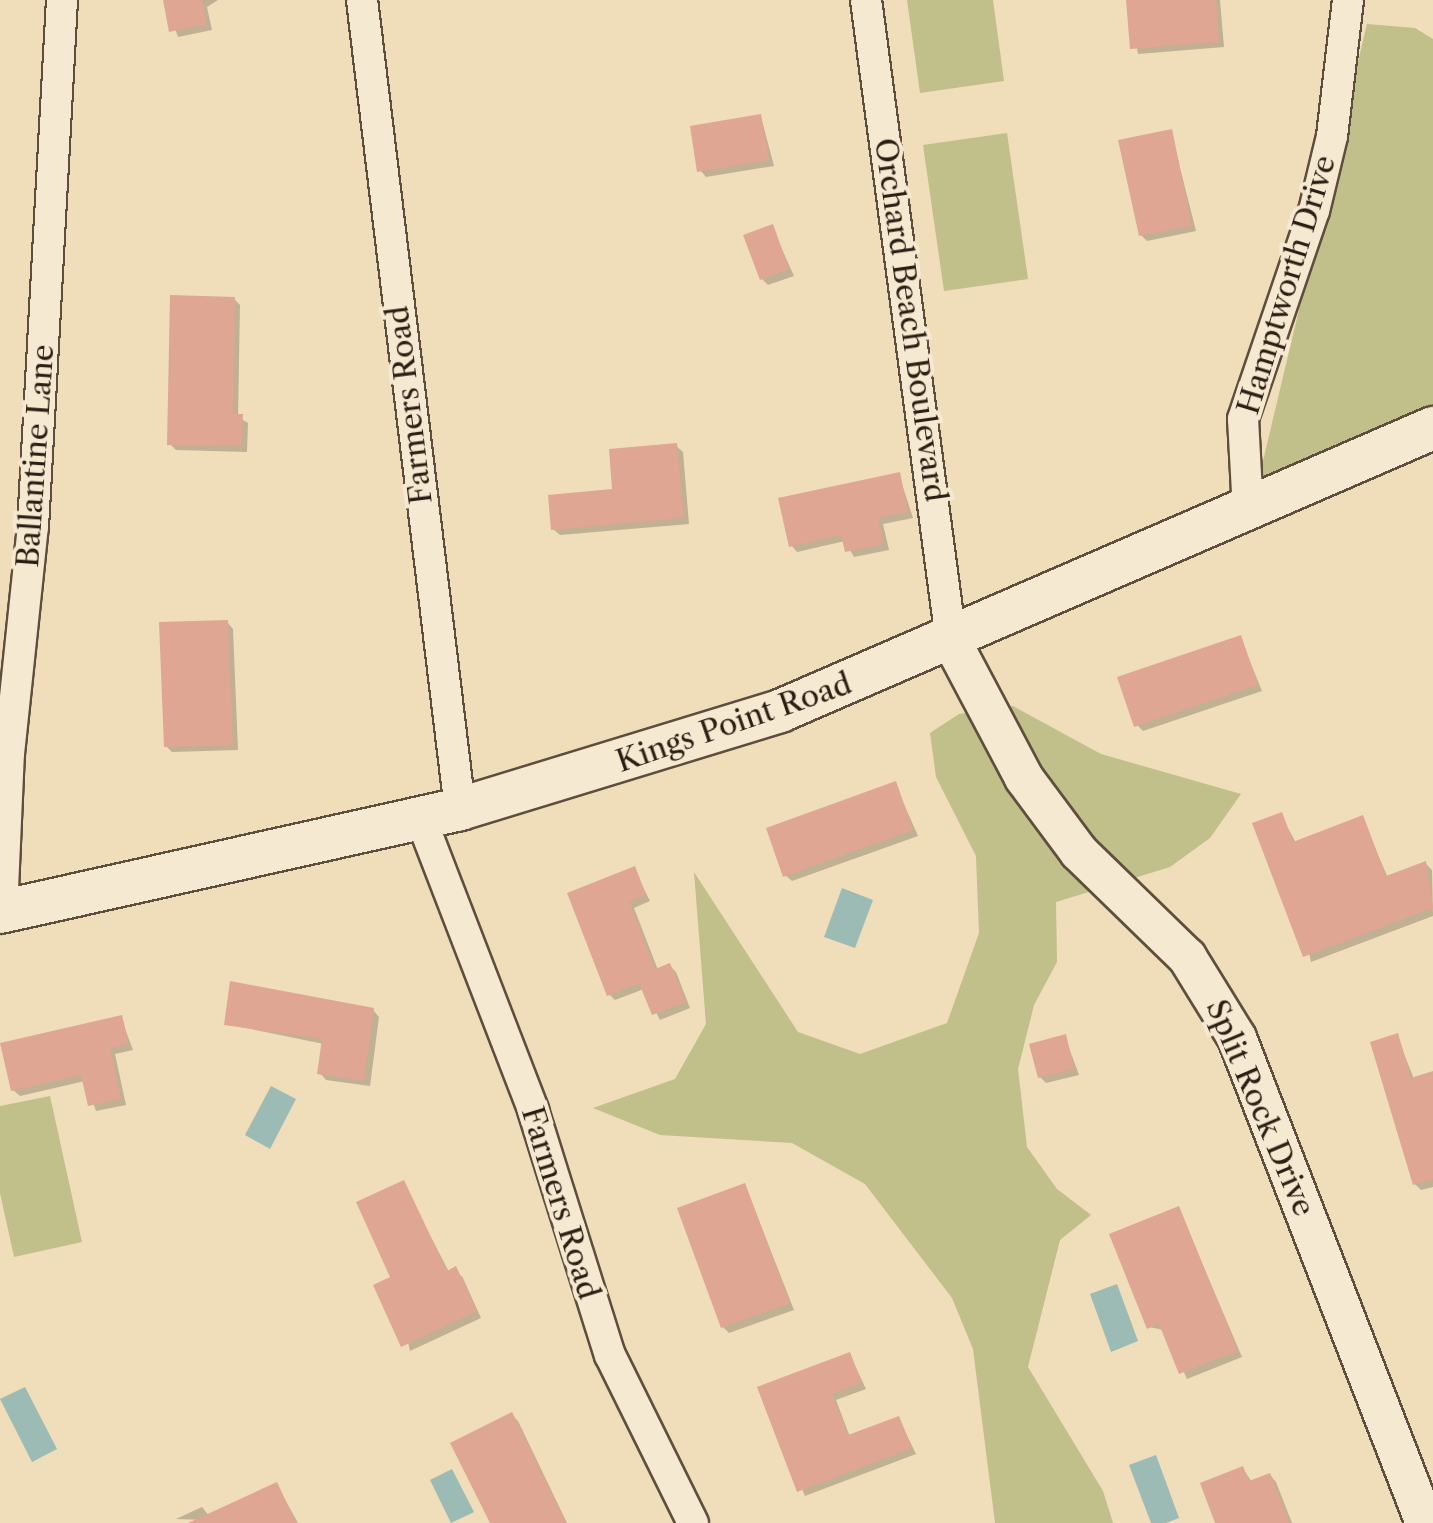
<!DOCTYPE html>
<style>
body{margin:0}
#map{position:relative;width:1433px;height:1523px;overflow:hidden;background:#f0ddb9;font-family:"Libre Caslon Text",serif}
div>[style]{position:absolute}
.green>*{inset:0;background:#c1bf8a}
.water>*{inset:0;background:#9bbbb4}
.shadow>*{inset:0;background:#0003}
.building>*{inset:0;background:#dfa693}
.roads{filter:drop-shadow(2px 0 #5e4e3d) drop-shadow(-2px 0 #5e4e3d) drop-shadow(0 2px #5e4e3d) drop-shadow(0 -2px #5e4e3d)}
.minor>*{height:30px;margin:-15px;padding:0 15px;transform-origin:15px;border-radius:15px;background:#f5e9d2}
.tertiary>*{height:38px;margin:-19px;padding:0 19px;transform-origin:19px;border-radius:19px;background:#f5e9d2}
.secondary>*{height:42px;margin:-21px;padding:0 21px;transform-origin:21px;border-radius:21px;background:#f5e9d2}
span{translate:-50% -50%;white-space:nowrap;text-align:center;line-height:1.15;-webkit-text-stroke:8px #f5e9d2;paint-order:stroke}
.street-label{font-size:30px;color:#2d1e14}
</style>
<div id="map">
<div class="green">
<i style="clip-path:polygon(907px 0,993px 0,1004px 81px,920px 93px)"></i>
<i style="clip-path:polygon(1367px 24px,1415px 28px,1433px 39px,1433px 405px,1258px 482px)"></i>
<i style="clip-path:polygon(1007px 133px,1028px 279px,944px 291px,923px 145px)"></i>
<i style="clip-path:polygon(1013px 706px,1101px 754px,1241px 794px,1210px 838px,1170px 867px,1056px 902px,1057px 962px,1034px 1005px,1018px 1069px,1027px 1147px,1057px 1189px,1091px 1215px,1060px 1240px,1028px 1367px,1103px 1491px,1113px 1523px,995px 1523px,973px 1349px,952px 1298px,865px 1184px,792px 1143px,660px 1135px,593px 1108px,675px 1079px,706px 1024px,694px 872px,798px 1032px,860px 1054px,947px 1023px,979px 933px,976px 856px,936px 777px,930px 733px,959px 714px)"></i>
<i style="clip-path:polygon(50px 1096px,82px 1242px,14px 1257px,0 1193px,0 1106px)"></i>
</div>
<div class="water">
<i style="clip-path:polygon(842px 888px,873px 900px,855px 948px,824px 937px)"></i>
<i style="clip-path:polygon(271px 1086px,296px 1099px,270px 1149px,245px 1135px)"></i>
<i style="clip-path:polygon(1117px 1284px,1138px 1341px,1111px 1352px,1090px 1294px)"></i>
<i style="clip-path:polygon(25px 1387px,57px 1449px,32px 1462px,0 1399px)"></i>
<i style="clip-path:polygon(1156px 1455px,1179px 1518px,1166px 1523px,1151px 1523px,1129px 1465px)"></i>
<i style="clip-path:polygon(452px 1469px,474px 1512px,451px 1523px,430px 1480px)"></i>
</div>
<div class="shadow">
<i style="clip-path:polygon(165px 0,218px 0,207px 7px,212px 30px,178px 37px)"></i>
<i style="clip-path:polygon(1128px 0,1220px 0,1224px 47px,1138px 54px)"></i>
<i style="clip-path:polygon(761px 117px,774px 166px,706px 177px,700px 170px)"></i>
<i style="clip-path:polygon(1171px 132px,1196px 231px,1147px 241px,1141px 235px)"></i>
<i style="clip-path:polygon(772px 227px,794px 276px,768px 285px,762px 279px)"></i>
<i style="clip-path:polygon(234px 299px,240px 305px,238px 417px,248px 423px,247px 452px,176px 450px,170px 444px)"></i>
<i style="clip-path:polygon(676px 446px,683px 452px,689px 524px,560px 535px,553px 529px)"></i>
<i style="clip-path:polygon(899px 475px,913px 518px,883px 524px,889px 550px,854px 557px,845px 541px,797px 552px,791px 545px)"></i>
<i style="clip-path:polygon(227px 622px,233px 629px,238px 750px,172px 752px,166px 746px)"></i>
<i style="clip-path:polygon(1240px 637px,1262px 691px,1143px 731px,1137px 725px)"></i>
<i style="clip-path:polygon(895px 784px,918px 836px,792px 881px,785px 875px)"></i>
<i style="clip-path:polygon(1281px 815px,1296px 843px,1362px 818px,1388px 878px,1426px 864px,1432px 870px,1433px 916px,1311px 962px)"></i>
<i style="clip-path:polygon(634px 869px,650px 901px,634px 908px,658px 970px,670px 966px,676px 972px,690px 1008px,660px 1020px,644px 989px,615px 1000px,609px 994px)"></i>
<i style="clip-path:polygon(373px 1010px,379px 1017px,370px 1086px,326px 1080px,320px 1073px,324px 1044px,226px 1024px)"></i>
<i style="clip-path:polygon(121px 1018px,133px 1050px,115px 1054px,126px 1105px,96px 1111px,85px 1081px,20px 1096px,13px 1090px)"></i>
<i style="clip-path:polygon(1397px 1036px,1414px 1079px,1433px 1074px,1433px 1187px,1421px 1190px,1415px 1184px)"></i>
<i style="clip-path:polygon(1065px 1037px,1079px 1075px,1046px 1083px,1040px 1077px)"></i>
<i style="clip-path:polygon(403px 1183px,449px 1272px,462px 1276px,481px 1318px,410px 1351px,393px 1278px)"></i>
<i style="clip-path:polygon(745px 1185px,794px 1310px,729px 1333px,723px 1327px)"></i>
<i style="clip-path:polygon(1179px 1209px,1242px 1357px,1187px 1379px,1164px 1330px,1149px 1327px)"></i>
<i style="clip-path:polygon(850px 1355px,866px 1389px,836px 1400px,850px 1437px,899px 1419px,916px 1454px,805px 1496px,760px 1389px)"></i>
<i style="clip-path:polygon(512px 1415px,518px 1421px,567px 1523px,493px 1523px)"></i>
<i style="clip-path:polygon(1243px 1469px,1252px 1482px,1270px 1475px,1276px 1482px,1292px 1523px,1218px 1523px)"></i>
<i style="clip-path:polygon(277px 1485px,298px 1523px,176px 1519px,202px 1507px,209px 1516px)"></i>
</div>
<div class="building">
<i style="clip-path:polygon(163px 0,202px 0,207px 24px,169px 32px)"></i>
<i style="clip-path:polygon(1126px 0,1216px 0,1219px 42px,1130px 49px)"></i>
<i style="clip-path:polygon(761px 114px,769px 160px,697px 172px,690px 126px)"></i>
<i style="clip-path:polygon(1172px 129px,1192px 226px,1139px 236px,1118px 140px)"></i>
<i style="clip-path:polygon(773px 224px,789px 269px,760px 280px,743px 235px)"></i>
<i style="clip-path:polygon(170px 295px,235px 297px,233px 414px,243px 414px,242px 446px,167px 445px)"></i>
<i style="clip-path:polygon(677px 443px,684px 518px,551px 530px,548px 495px,612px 489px,609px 449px)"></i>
<i style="clip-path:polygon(900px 472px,908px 512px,878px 518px,884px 544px,845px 552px,841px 535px,789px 547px,778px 498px)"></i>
<i style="clip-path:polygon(228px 620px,233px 745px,164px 747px,159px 622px)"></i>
<i style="clip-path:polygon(1241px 635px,1258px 685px,1134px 727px,1117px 677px)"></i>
<i style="clip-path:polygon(896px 781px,913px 830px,783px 877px,766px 828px)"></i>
<i style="clip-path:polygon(1282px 812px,1293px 842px,1363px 815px,1386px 876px,1426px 861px,1433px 908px,1303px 957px,1252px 823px)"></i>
<i style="clip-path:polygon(635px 866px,646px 895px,629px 901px,655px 969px,670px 963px,686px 1002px,652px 1015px,639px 983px,607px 996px,567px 893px)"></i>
<i style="clip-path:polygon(230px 981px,374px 1008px,364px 1081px,317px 1074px,322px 1039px,224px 1025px)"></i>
<i style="clip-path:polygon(122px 1015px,129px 1044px,110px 1048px,121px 1099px,88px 1106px,81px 1075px,11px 1091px,0 1043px)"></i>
<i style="clip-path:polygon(1398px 1033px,1411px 1078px,1433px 1071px,1433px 1179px,1413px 1185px,1370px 1042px)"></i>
<i style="clip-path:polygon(1066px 1034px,1074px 1069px,1038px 1078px,1029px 1044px)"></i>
<i style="clip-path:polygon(404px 1180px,447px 1271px,456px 1266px,477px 1311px,401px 1347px,373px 1285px,390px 1277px,356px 1202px)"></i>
<i style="clip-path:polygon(745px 1183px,790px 1303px,721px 1328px,677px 1208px)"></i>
<i style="clip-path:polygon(1179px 1206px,1238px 1351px,1179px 1374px,1159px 1324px,1147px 1329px,1109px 1234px)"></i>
<i style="clip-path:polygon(850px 1352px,862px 1383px,832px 1394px,848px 1435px,899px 1416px,912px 1448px,797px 1492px,757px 1387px)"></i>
<i style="clip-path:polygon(512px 1412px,566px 1523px,490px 1523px,450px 1443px)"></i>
<i style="clip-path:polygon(1243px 1466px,1249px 1481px,1270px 1473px,1290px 1523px,1215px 1523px,1200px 1483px)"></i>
<i style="clip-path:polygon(277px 1482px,296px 1523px,188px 1523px)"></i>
</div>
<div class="roads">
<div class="minor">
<i style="left:362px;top:0;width:815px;rotate:83.09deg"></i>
<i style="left:866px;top:0;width:646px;rotate:82.43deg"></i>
<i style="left:1248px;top:511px;width:92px;rotate:-93.1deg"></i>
<i style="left:1243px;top:419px;width:220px;rotate:-71.2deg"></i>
<i style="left:1314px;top:211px;width:77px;rotate:-76.5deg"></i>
<i style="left:1332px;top:136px;width:137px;rotate:-83.3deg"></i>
<i style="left:421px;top:819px;width:312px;rotate:68.9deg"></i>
<i style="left:533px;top:1110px;width:257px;rotate:72.6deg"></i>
<i style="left:610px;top:1355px;width:187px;rotate:63.7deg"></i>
<i style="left:2px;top:912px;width:158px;rotate:-87.5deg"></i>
<i style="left:9px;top:754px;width:228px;rotate:-84deg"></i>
<i style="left:33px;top:527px;width:528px;rotate:-86.85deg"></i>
</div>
<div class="tertiary">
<i style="left:951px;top:640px;width:156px;rotate:62.1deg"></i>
<i style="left:1024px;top:778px;width:92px;rotate:53.4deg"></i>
<i style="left:1079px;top:852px;width:151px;rotate:44.2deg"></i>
<i style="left:1187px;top:957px;width:95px;rotate:58.3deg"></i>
<i style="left:1237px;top:1038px;width:520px;rotate:68.81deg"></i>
</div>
<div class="secondary">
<i style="left:0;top:912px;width:471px;rotate:-12.6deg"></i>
<i style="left:460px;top:809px;width:335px;rotate:-17deg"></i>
<i style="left:780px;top:711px;width:712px;rotate:-23.43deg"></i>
</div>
</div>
<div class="street-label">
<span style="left:1287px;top:285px;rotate:-73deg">Hamptworth Drive</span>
<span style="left:910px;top:320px;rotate:82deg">Orchard Beach Boulevard</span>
<span style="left:410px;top:405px;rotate:-97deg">Farmers Road</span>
<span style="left:36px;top:456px;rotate:-86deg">Ballantine Lane</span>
<span style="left:734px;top:723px;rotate:-19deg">Kings Point Road</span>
<span style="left:1260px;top:1108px;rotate:67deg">Split Rock Drive</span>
<span style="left:560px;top:1203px;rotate:73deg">Farmers Road</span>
</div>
</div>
